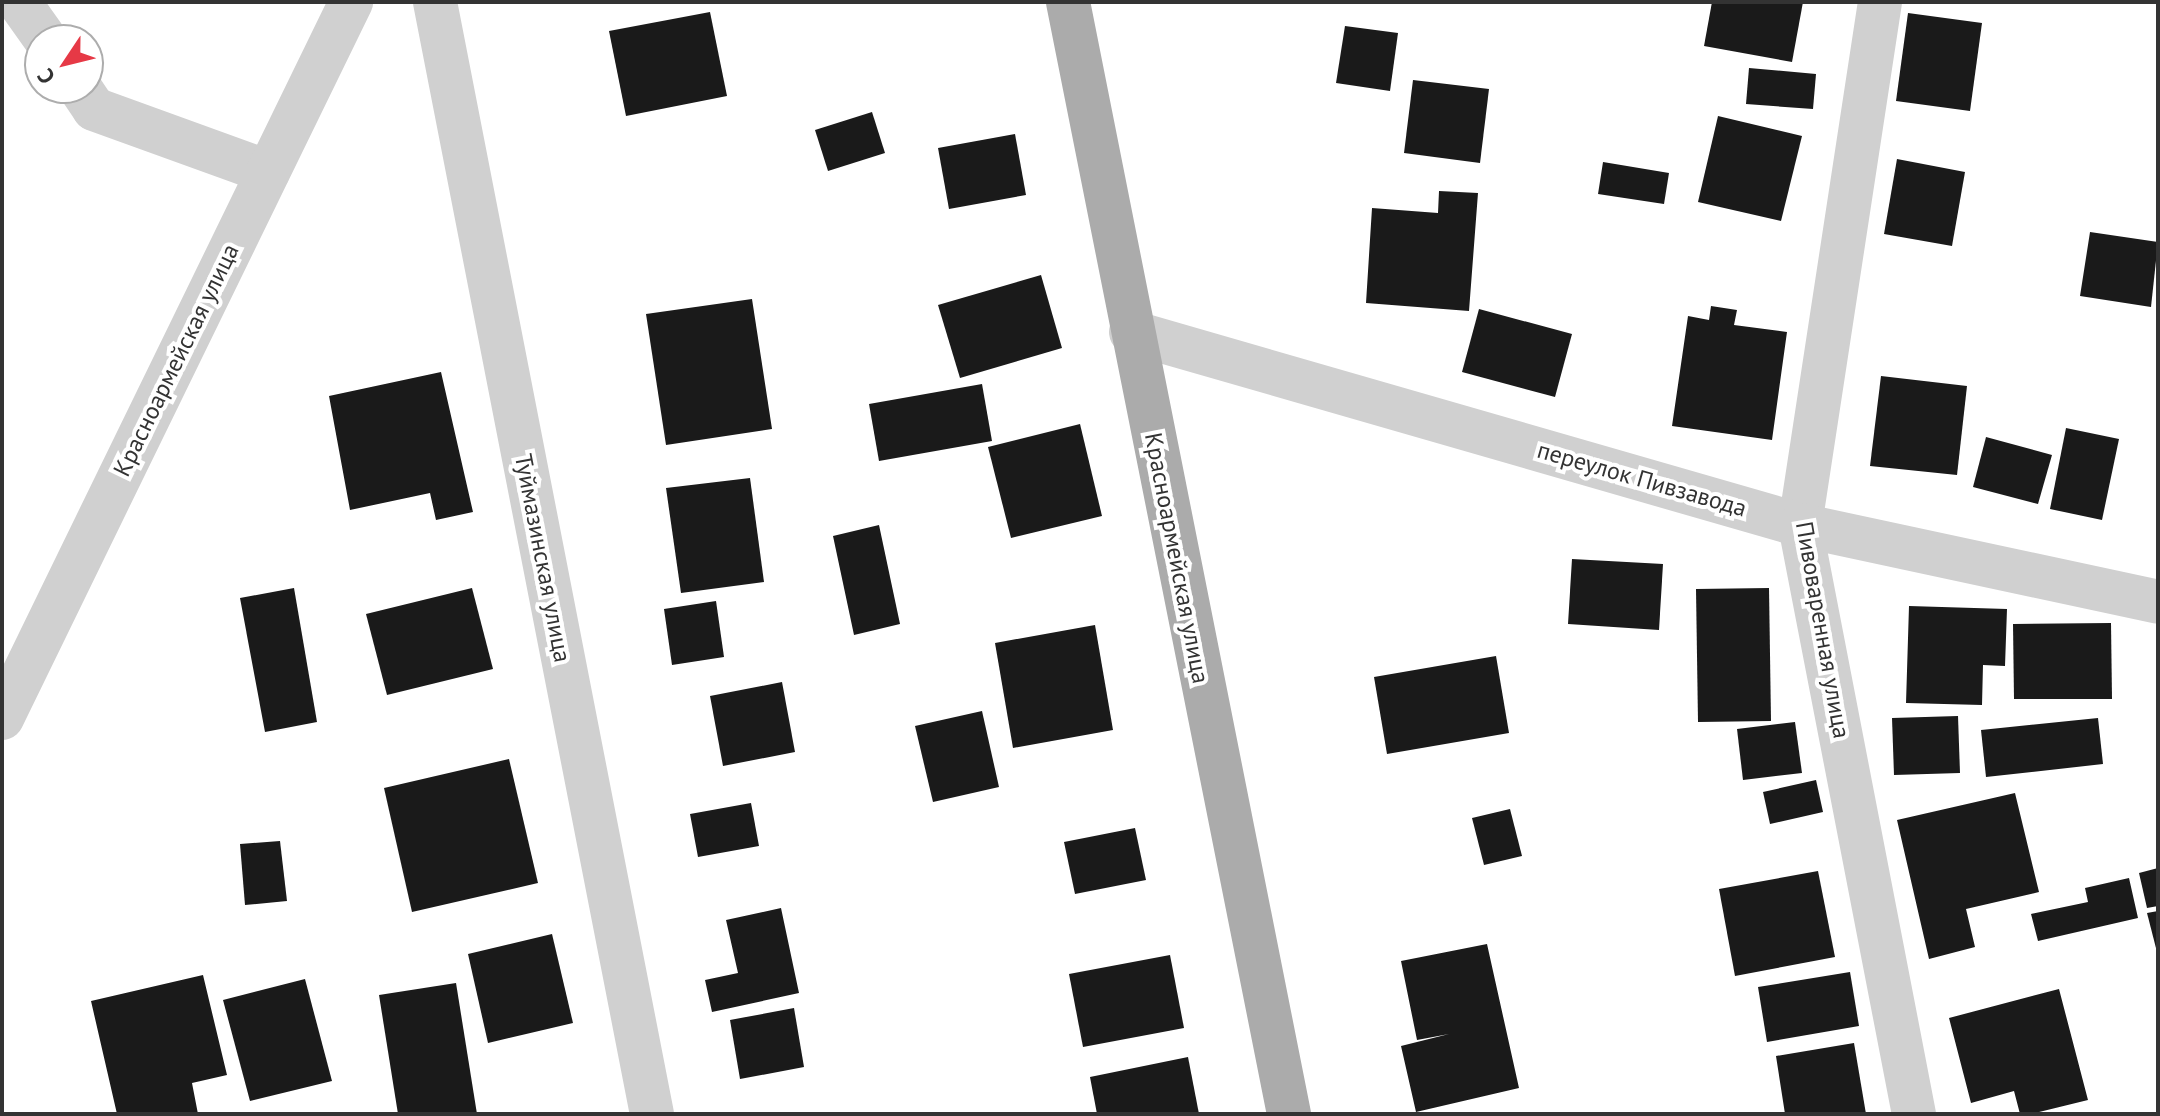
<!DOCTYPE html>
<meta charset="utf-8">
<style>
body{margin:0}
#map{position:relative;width:2160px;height:1116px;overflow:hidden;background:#fff;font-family:"PT Sans",sans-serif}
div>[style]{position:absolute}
.building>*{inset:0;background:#1a1a1a}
.minor>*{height:44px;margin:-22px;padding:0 22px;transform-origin:22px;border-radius:22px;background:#d0d0d0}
.major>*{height:44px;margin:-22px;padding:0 22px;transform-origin:22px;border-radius:22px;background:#ababab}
span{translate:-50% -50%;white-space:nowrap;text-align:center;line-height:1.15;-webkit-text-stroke:8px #fff;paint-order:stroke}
.street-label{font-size:24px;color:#333}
.frame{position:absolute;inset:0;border:4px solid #333;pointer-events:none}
.north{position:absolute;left:24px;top:24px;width:80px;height:80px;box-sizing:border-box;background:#fff;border:2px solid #adadad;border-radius:50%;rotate:235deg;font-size:22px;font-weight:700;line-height:32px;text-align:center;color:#333}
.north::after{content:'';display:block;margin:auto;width:28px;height:36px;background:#e63946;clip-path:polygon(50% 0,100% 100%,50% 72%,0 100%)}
</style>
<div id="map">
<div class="building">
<i style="clip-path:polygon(1712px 2px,1803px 2px,1792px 62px,1704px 46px)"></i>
<i style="clip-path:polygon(710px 12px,727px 96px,626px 116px,609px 31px)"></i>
<i style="clip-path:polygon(1908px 13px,1982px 23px,1970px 111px,1896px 101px)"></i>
<i style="clip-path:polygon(1345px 26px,1398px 33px,1390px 91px,1336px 83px)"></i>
<i style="clip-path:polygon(1749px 68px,1816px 74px,1813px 109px,1746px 104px)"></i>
<i style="clip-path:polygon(1413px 80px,1489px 89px,1480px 163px,1404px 153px)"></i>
<i style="clip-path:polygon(872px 112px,885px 153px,828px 171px,815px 130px)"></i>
<i style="clip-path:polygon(1718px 116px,1802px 136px,1781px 221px,1698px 202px)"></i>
<i style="clip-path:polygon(1015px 134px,1026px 195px,949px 209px,938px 148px)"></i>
<i style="clip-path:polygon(1897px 159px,1965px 172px,1952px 246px,1884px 234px)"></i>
<i style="clip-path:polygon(1603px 162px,1669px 173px,1664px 204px,1598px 194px)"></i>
<i style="clip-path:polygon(1439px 191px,1478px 193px,1469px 311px,1366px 303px,1372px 208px,1438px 213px)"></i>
<i style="clip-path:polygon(2090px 232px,2158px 242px,2151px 307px,2080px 296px)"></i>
<i style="clip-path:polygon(1041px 275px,1062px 348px,960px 378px,938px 305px)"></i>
<i style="clip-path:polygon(752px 299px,772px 429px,666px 445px,646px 314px)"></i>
<i style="clip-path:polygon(1711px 306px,1737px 310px,1734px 325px,1787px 332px,1772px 440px,1672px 426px,1688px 316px,1709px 320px)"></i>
<i style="clip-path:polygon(1479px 309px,1572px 334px,1555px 397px,1462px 372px)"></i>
<i style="clip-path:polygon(441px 372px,473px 512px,436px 520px,430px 493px,350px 510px,329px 396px)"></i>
<i style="clip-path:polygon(1881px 376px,1967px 386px,1957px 475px,1870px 466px)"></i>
<i style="clip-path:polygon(982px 384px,992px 441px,879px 461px,869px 404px)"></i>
<i style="clip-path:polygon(1080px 424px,1102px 516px,1011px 538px,988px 447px)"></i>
<i style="clip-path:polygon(2066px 428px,2119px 439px,2102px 520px,2050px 509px)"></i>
<i style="clip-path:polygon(1986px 437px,2052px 455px,2038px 504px,1973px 487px)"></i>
<i style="clip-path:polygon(750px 478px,764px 582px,681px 593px,666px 488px)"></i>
<i style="clip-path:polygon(879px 525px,900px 624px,854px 635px,833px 536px)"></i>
<i style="clip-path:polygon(1572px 559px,1663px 564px,1659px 630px,1568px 624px)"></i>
<i style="clip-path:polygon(294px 588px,317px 722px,265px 732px,240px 598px)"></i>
<i style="clip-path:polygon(472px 588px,493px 669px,387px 695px,366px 614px)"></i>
<i style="clip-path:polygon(1769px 588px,1771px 721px,1698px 722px,1696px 589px)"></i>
<i style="clip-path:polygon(716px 601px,724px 657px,672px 665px,664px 609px)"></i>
<i style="clip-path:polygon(1909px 606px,2007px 609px,2005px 666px,1983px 665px,1982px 705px,1906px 703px)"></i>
<i style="clip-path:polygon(2111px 623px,2112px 699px,2014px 699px,2013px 624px)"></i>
<i style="clip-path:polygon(1095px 625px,1113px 730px,1013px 748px,995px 643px)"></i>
<i style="clip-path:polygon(1496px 656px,1509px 733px,1387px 754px,1374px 677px)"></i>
<i style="clip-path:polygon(782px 682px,795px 752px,723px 766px,710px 696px)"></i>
<i style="clip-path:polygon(982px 711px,999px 787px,933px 802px,915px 726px)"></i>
<i style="clip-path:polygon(1958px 716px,1960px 773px,1894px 775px,1892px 718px)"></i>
<i style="clip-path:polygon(2098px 718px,2103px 764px,1986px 777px,1981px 730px)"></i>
<i style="clip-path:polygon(1795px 722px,1802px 773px,1743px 780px,1737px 729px)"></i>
<i style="clip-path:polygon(509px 759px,538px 883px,412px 912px,384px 788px)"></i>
<i style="clip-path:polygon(1816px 780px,1823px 812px,1770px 824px,1763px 792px)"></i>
<i style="clip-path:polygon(2015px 793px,2039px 892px,1966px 909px,1975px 947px,1929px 959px,1897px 820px)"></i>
<i style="clip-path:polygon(751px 803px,759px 846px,698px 857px,690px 814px)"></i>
<i style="clip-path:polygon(1510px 809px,1522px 856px,1484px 865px,1472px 818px)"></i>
<i style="clip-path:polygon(1135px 828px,1146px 880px,1075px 894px,1064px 842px)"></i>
<i style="clip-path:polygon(280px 841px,287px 901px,245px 905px,240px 844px)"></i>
<i style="clip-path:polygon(2158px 868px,2158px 906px,2147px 908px,2139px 873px)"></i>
<i style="clip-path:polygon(1818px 871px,1835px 957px,1735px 976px,1719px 889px)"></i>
<i style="clip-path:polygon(2129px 878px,2138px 918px,2038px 941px,2031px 914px,2088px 902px,2085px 888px)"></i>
<i style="clip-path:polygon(781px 908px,799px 993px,712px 1012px,705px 980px,738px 973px,726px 920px)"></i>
<i style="clip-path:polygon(2158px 911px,2158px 952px,2157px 952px,2147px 913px)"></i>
<i style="clip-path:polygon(552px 934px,573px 1023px,488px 1043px,468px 954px)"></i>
<i style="clip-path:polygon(1487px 944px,1519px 1088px,1416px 1112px,1401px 1046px,1449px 1034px,1417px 1040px,1401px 961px)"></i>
<i style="clip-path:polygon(1170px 955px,1184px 1028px,1083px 1047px,1069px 974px)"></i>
<i style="clip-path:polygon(1850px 972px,1859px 1026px,1767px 1042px,1758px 987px)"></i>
<i style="clip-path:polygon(203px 975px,227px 1075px,192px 1083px,198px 1114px,117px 1114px,91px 1001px)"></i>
<i style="clip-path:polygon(305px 979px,332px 1081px,250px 1101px,223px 1000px)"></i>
<i style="clip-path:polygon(456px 983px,477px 1114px,398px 1114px,379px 995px)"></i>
<i style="clip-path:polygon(2059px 989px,2088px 1100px,2031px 1114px,2020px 1114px,2014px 1091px,1971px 1103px,1949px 1018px)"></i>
<i style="clip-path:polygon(794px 1008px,804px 1067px,740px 1079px,730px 1020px)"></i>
<i style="clip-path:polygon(1854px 1043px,1866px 1114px,1785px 1114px,1776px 1056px)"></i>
<i style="clip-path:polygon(1188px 1057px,1199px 1114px,1097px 1114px,1090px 1077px)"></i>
</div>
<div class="minor">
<i style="left:19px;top:2px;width:47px;rotate:54.6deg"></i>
<i style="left:435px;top:2px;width:1133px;rotate:78.96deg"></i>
<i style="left:1880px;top:2px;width:529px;rotate:98.7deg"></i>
<i style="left:1800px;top:525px;width:600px;rotate:79.05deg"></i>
<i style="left:80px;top:88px;width:25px;rotate:56deg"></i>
<i style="left:94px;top:109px;width:185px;rotate:19.9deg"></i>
<i style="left:1131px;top:332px;width:696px;rotate:16.09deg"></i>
<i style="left:1800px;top:525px;width:366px;rotate:12.1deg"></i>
<i style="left:2px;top:718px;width:797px;rotate:-64.01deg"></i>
</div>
<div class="major">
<i style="left:1068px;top:2px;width:1134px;rotate:78.76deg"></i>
</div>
<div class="street-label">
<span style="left:176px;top:360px;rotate:-64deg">Красноармейская улица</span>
<span style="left:1642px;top:479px;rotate:16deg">переулок Пивзавода</span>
<span style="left:543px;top:558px;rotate:79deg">Туймазинская улица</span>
<span style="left:1177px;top:558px;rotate:79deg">Красноармейская улица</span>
<span style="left:1823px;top:630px;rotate:80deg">Пивоваренная улица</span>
</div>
<div class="frame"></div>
<div class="north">С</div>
</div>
